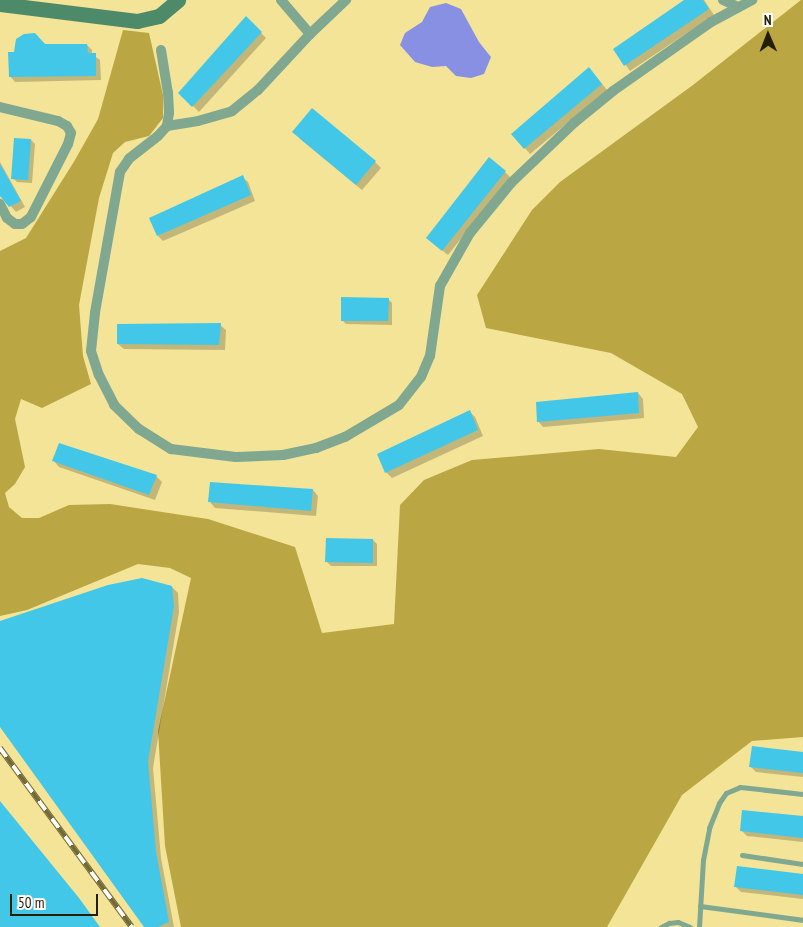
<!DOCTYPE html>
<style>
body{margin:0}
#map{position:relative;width:803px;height:927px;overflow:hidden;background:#f3e498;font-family:"PT Sans Narrow",sans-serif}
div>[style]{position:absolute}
.forest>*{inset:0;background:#baa743}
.water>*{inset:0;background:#8890e3}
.shadow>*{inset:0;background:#0003}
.building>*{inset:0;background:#42c7e9}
.lane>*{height:5px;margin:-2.5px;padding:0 2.5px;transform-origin:2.5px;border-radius:2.5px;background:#80a890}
.street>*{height:10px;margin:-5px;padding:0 5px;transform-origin:5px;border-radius:5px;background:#80a890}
.secondary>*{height:15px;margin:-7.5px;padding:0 7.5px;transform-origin:7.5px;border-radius:7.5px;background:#4d8a69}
.rail>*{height:5.5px;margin-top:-2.75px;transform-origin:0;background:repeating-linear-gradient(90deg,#fff 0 11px,#736a3a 0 22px);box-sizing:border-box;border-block:1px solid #736a3a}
span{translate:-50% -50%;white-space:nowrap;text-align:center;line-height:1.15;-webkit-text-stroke:4px #fff;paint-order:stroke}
.north{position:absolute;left:743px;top:10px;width:50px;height:50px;-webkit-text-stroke:4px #fff;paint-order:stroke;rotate:359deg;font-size:14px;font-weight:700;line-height:20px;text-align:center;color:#241e00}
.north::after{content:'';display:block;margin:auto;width:18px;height:22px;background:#241e00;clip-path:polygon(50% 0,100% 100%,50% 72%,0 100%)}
.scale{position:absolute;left:10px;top:894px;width:88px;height:22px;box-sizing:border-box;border:2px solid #241e00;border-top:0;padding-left:6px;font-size:15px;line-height:18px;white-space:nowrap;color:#241e00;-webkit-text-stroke:4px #fff;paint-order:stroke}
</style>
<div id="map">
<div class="forest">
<i style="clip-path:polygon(801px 0,803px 0,803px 737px,752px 741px,682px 795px,607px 927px,181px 927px,165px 846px,158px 731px,191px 578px,170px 568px,138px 564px,27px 610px,0 616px,0 251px,26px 238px,75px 160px,98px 119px,123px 30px,149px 33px,163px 95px,163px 118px,149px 136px,125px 142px,113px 153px,99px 198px,79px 305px,83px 356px,91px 384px,42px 408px,21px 399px,15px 419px,25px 467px,15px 484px,5px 493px,9px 507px,22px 518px,39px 518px,69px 505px,110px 504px,208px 519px,295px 547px,322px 633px,394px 624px,400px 505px,424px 480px,472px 460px,599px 449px,676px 457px,698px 427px,682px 394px,611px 353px,486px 328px,477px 295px,532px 210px,560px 182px,693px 85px)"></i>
</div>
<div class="water">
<i style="clip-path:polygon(446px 3px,461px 9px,479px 42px,491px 57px,484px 74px,471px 78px,456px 76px,446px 66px,432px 67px,415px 62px,400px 45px,405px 33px,422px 22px,430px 7px)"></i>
</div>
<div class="shadow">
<i style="clip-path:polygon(686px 0,704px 0,714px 15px,630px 71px,615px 50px)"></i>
<i style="clip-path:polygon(246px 18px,266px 38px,199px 112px,180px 93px)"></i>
<i style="clip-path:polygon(87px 45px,92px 50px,92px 54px,100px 60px,101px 80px,15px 82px,10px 76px)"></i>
<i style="clip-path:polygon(589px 68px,607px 90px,530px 154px,513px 134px)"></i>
<i style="clip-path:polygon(299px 138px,375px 162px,381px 168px,362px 190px)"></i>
<i style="clip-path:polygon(31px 140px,35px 144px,32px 183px,17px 182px,13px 178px)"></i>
<i style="clip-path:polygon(0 162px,25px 207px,16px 212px,0 194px)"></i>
<i style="clip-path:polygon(505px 172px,510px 177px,448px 255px,433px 243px)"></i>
<i style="clip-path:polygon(242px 177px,248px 182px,255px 201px,163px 241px,158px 236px)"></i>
<i style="clip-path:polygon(388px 299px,392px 303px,392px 325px,346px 324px,342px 320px)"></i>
<i style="clip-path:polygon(220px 325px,226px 330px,225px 350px,124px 349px,118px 344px)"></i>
<i style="clip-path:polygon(638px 393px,643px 399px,644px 418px,543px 427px,538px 421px)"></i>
<i style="clip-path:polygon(470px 412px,475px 417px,483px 436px,392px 478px,386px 472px)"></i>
<i style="clip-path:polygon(54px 461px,156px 476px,162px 482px,155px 500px,59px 467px)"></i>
<i style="clip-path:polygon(313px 490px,318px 496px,316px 516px,215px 508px,210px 502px)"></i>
<i style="clip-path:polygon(373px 540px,377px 544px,377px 566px,331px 566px,327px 562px)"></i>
<i style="clip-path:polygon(172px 587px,178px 593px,179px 612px,153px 768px,161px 858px,174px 927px,146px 927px,0 725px,0 622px)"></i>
<i style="clip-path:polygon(803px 753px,803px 777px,756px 772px,750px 766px)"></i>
<i style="clip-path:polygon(803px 818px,803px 842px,747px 836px,741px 830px)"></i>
<i style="clip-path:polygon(803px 875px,803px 899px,741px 892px,736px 887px)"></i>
</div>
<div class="building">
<i style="clip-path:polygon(684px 0,703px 0,709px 9px,624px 66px,613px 49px)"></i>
<i style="clip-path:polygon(246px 16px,262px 32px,192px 107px,178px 93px)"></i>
<i style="clip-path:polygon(35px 33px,45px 44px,87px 44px,88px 53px,96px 53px,96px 76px,9px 77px,8px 52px,14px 52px,16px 39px,24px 34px)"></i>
<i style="clip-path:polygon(589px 67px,602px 84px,524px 149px,511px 134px)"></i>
<i style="clip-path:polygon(312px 108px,376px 161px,356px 185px,292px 132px)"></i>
<i style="clip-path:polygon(14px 138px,31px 139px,28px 180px,11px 179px)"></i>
<i style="clip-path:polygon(489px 157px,506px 171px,442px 251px,426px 238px)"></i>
<i style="clip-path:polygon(0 164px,21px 201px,9px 207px,0 196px)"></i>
<i style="clip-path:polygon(243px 175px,251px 195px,157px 236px,149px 218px)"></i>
<i style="clip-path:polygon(341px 297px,389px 298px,388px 321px,341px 321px)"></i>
<i style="clip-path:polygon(221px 323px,219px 345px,117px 344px,117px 324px)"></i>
<i style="clip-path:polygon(638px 392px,639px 413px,537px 422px,536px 402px)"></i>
<i style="clip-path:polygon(470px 410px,478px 430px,385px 473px,377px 454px)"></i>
<i style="clip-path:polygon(59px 443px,157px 475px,149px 495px,52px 461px)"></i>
<i style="clip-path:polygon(210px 482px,313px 489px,311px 511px,208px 502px)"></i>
<i style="clip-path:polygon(326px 538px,373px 539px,373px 563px,325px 562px)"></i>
<i style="clip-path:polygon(142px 578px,172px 586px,174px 606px,148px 762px,156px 852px,169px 922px,158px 927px,144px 927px,0 727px,0 621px,108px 585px)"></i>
<i style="clip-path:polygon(752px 746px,803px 752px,803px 773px,749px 767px)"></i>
<i style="clip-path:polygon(0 801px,79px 898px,100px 927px,0 927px)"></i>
<i style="clip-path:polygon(742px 810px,803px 816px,803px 838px,740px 831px)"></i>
<i style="clip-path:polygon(737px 866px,803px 874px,803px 895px,734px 887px)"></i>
</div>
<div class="lane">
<i style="left:742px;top:855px;width:62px;rotate:8.4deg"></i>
<i style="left:700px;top:906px;width:104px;rotate:7.7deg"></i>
<i style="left:661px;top:927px;width:9px;rotate:-27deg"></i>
<i style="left:669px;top:923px;width:9px;rotate:-6deg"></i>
<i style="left:678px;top:922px;width:13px;rotate:23deg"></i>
<i style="left:699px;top:927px;width:67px;rotate:-86.6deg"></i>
<i style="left:703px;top:860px;width:33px;rotate:-79deg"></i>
<i style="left:709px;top:828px;width:27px;rotate:-68deg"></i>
<i style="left:719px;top:803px;width:12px;rotate:-55deg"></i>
<i style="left:726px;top:793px;width:15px;rotate:-23deg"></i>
<i style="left:740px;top:787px;width:63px;rotate:6.3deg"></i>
</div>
<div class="street">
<i style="left:281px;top:0;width:45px;rotate:49.5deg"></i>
<i style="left:723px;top:0;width:17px;rotate:25deg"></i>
<i style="left:161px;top:50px;width:44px;rotate:80.8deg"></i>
<i style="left:168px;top:93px;width:20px;rotate:87deg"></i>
<i style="left:169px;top:113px;width:13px;rotate:99deg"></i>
<i style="left:167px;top:126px;width:13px;rotate:132deg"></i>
<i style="left:158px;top:136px;width:37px;rotate:142deg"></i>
<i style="left:129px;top:159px;width:16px;rotate:125deg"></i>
<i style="left:120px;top:172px;width:143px;rotate:100.1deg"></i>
<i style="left:95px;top:313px;width:38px;rotate:96deg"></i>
<i style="left:91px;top:351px;width:25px;rotate:72deg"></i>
<i style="left:99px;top:375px;width:34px;rotate:63deg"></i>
<i style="left:114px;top:405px;width:35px;rotate:44deg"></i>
<i style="left:139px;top:429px;width:38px;rotate:32deg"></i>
<i style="left:171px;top:449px;width:65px;rotate:7deg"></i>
<i style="left:236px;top:457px;width:47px;rotate:-2.4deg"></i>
<i style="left:283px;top:455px;width:34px;rotate:-12deg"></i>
<i style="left:316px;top:448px;width:31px;rotate:-21deg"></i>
<i style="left:345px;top:437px;width:63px;rotate:-30.7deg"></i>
<i style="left:399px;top:405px;width:36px;rotate:-52deg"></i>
<i style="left:421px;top:377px;width:23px;rotate:-67deg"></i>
<i style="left:430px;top:356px;width:71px;rotate:-81.9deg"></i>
<i style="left:440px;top:286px;width:61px;rotate:-60.5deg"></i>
<i style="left:470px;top:233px;width:65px;rotate:-50.6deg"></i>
<i style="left:511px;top:183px;width:87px;rotate:-43.6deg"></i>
<i style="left:574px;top:123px;width:50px;rotate:-39.4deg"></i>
<i style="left:613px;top:91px;width:120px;rotate:-35.1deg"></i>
<i style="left:711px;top:22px;width:47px;rotate:-28.2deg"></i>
<i style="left:0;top:107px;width:60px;rotate:13.6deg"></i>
<i style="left:58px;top:121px;width:10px;rotate:29deg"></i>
<i style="left:67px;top:126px;width:8px;rotate:60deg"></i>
<i style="left:71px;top:133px;width:11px;rotate:105deg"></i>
<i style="left:68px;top:144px;width:82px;rotate:116.9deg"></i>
<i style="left:31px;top:217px;width:11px;rotate:142deg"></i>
<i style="left:22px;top:224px;width:7px;rotate:180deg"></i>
<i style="left:15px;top:224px;width:10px;rotate:-143deg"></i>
<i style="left:7px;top:218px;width:16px;rotate:-117deg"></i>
<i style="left:167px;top:126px;width:31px;rotate:-9deg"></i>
<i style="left:198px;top:121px;width:35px;rotate:-16deg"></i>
<i style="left:232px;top:111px;width:33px;rotate:-39deg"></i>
<i style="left:258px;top:90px;width:76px;rotate:-47.1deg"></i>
<i style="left:310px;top:34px;width:50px;rotate:-43.4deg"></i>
</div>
<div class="secondary">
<i style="left:0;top:4px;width:138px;rotate:7.1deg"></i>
<i style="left:137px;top:21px;width:23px;rotate:-13deg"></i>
<i style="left:159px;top:16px;width:25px;rotate:-40deg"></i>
</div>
<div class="rail">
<i style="left:0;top:748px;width:222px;rotate:53.6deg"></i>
</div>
<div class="north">N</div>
<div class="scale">50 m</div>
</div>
